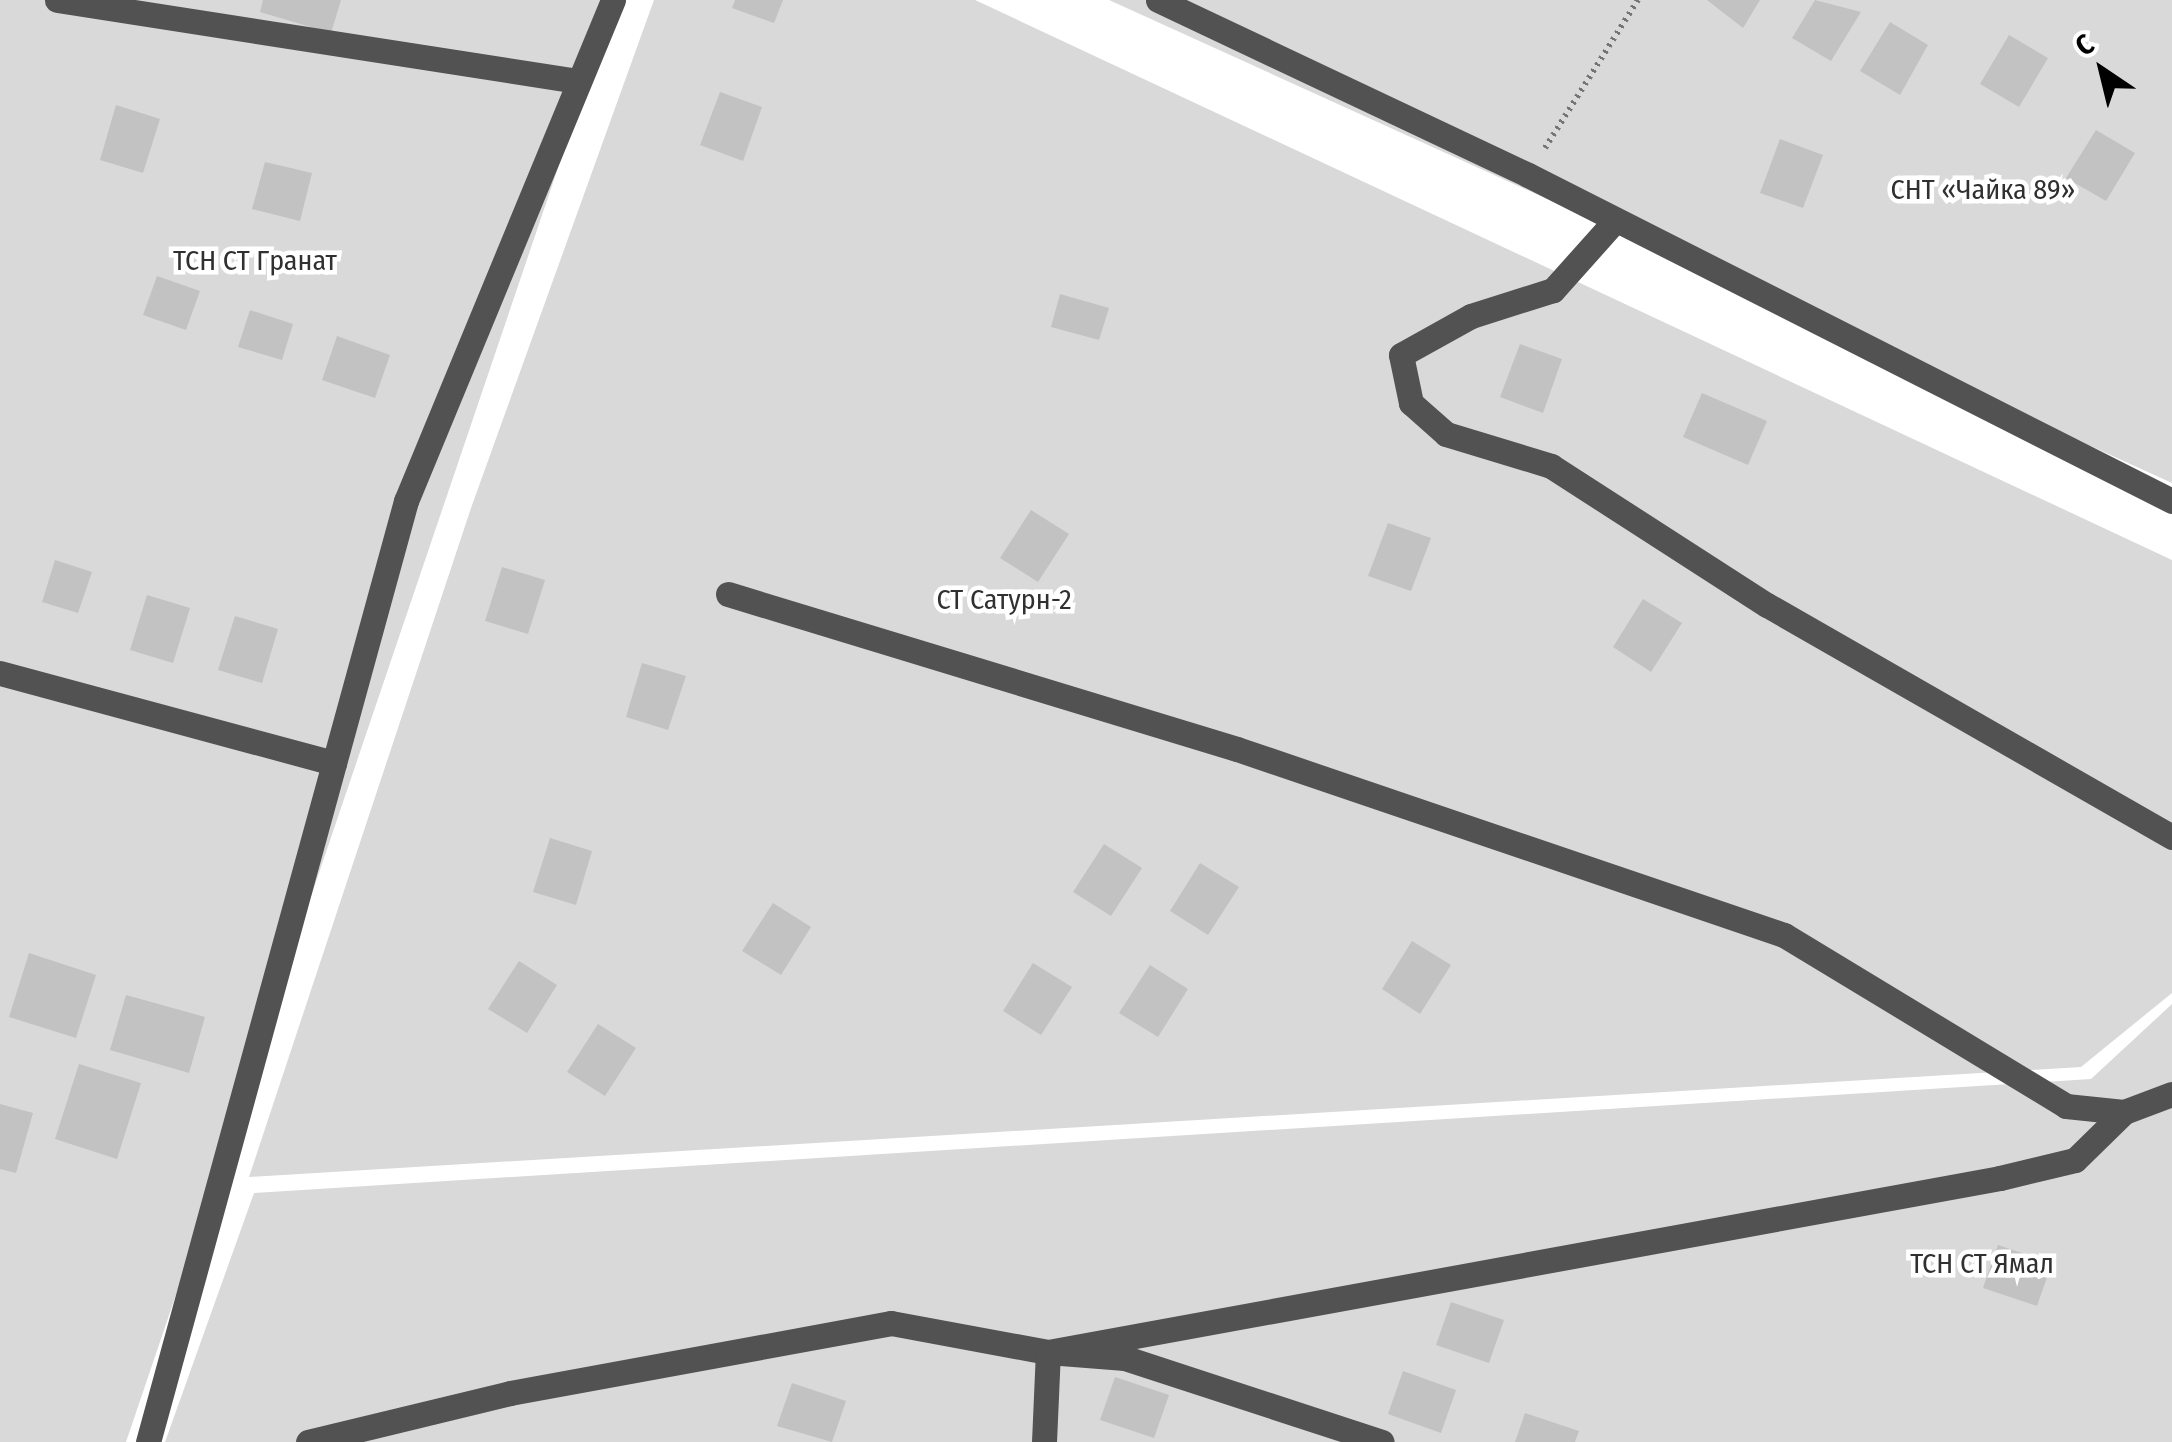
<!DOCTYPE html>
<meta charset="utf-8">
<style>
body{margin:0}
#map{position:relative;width:2172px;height:1442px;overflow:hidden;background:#fff;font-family:"Fira Sans Condensed",sans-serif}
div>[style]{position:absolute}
.green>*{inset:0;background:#d9d9d9}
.building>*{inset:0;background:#c2c2c2}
.path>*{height:6px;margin-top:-3px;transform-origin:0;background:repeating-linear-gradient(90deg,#747474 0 2.5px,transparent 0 7.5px)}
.minor>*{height:25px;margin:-12.5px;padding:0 12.5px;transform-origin:12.5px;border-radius:12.5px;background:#525252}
span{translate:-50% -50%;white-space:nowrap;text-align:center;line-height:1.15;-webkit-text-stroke:9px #fff;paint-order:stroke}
.park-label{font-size:28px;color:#303030}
.north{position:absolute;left:2052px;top:20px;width:100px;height:100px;-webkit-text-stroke:8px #fff;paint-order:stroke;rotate:325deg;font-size:28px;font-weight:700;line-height:40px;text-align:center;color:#000}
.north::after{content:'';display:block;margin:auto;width:35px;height:45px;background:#000;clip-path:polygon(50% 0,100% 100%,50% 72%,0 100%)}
</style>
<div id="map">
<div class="green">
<i style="clip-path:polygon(0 0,615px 0,126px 1442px,0 1442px)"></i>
<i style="clip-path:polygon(654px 0,975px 0,2172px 560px,2172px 993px,2081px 1067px,249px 1177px,471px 508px)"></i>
<i style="clip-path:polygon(1109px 0,2172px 0,2172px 483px,1853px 338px)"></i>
<i style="clip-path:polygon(2172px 1004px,2172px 1442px,165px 1442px,254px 1193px,2091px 1079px)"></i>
</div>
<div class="building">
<i style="clip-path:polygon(263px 0,341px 0,331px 33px,260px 12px)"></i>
<i style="clip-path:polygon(735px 0,783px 0,774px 23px,732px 8px)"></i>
<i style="clip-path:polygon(1707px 0,1760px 0,1743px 28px)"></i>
<i style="clip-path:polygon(1815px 0,1861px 12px,1831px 61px,1792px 38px)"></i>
<i style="clip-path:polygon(1890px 22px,1928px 45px,1900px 95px,1860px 71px)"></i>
<i style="clip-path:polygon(2009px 35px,2048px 58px,2019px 107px,1980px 84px)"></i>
<i style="clip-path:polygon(720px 92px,762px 107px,743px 161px,700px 145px)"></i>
<i style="clip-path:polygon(116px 105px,160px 119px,143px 173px,100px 160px)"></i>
<i style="clip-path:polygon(2096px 130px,2135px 153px,2106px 201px,2066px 178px)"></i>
<i style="clip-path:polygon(1780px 139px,1823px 155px,1803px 208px,1760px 193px)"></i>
<i style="clip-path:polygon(265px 162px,312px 173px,300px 221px,252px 209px)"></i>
<i style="clip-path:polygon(157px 276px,200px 291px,186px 330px,143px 315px)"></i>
<i style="clip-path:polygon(1060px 294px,1109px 308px,1099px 340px,1051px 327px)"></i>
<i style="clip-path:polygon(250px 310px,293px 324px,282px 360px,238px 347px)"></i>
<i style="clip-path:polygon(337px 336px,390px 355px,375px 398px,322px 380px)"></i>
<i style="clip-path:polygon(1520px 344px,1562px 359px,1543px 413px,1500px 397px)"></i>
<i style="clip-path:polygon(1702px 393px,1767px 421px,1748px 465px,1683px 437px)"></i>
<i style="clip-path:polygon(1031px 510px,1069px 534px,1038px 582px,1000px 558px)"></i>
<i style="clip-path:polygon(1388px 523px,1431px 538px,1411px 591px,1368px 576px)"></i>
<i style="clip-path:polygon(55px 560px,92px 572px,78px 613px,42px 602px)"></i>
<i style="clip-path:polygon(502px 567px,545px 580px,528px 634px,485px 621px)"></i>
<i style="clip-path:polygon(147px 595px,190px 608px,173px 663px,130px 650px)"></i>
<i style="clip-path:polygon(1643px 599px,1682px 623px,1651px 672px,1613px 647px)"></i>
<i style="clip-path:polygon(235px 616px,278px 629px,262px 683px,218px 670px)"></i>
<i style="clip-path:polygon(642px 663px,686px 676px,668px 730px,626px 717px)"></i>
<i style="clip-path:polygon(550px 838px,592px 851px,576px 905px,533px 892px)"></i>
<i style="clip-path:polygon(1104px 844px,1142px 868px,1111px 916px,1073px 892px)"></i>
<i style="clip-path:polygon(1200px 863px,1239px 887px,1208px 935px,1170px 911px)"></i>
<i style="clip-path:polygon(773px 903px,811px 927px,781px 975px,742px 951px)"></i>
<i style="clip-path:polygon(1412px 941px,1451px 965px,1420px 1014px,1382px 989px)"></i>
<i style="clip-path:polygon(29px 953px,96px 975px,76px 1038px,9px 1017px)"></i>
<i style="clip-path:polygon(519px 961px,557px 985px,527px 1033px,488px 1009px)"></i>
<i style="clip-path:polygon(1033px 963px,1072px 987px,1041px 1035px,1003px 1011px)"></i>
<i style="clip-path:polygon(1150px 965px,1188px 989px,1158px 1037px,1119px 1013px)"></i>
<i style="clip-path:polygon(126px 995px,205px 1017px,189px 1073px,110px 1050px)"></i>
<i style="clip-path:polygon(598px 1024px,636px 1048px,605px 1096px,567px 1072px)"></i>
<i style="clip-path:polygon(79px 1064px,141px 1083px,117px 1159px,55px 1139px)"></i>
<i style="clip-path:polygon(0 1104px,33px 1113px,16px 1173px,0 1169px)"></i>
<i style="clip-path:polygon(1998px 1245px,2052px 1263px,2037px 1306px,1983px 1288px)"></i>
<i style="clip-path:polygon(1451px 1302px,1504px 1320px,1489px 1363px,1436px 1345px)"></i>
<i style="clip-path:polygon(1403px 1371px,1456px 1390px,1441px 1433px,1388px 1414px)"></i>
<i style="clip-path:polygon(1115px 1377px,1169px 1395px,1154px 1438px,1100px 1420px)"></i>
<i style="clip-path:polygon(792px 1383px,846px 1401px,832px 1442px,777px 1426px)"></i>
<i style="clip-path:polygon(1525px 1413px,1579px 1431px,1575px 1442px,1515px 1442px)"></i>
</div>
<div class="path">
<i style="left:1545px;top:148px;width:175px;rotate:-57.9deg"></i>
</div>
<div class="minor">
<i style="left:57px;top:0;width:526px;rotate:8.85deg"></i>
<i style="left:1158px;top:0;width:409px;rotate:25.3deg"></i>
<i style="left:1528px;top:175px;width:722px;rotate:26.85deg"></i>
<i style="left:1612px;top:224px;width:89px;rotate:131.8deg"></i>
<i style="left:1553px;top:290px;width:86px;rotate:162.4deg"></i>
<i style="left:1471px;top:316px;width:80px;rotate:150.9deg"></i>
<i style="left:1401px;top:355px;width:49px;rotate:78.2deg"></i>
<i style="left:1411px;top:403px;width:47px;rotate:41.5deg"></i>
<i style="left:1446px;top:434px;width:110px;rotate:16.9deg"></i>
<i style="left:1551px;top:466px;width:257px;rotate:32.8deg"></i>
<i style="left:1767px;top:605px;width:467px;rotate:29.8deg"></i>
<i style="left:728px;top:594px;width:532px;rotate:16.94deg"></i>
<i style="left:1237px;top:749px;width:578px;rotate:18.78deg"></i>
<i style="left:1784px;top:935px;width:330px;rotate:31.2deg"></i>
<i style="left:2066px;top:1106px;width:58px;rotate:5.9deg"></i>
<i style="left:0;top:673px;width:346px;rotate:15.1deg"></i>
<i style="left:148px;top:1442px;width:976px;rotate:-74.67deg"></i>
<i style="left:406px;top:501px;width:542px;rotate:-67.55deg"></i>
<i style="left:308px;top:1442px;width:208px;rotate:-13.6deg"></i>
<i style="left:510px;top:1393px;width:387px;rotate:-10.4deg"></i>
<i style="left:891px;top:1323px;width:160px;rotate:10.5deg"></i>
<i style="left:1048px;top:1352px;width:968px;rotate:-10.36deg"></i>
<i style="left:2000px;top:1178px;width:77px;rotate:-13.5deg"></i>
<i style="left:2075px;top:1160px;width:69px;rotate:-44.4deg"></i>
<i style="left:2124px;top:1112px;width:51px;rotate:-20.6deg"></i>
<i style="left:1044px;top:1442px;width:90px;rotate:-87.5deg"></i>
<i style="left:1048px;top:1352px;width:77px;rotate:4.5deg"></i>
<i style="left:1125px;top:1358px;width:270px;rotate:18.1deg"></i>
</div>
<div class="park-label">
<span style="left:1983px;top:190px">СНТ «Чайка 89»</span>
<span style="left:255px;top:261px">ТСН СТ Гранат</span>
<span style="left:1004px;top:600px">СТ Сатурн-2</span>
<span style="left:1982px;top:1264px">ТСН СТ Ямал</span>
</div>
<div class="north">С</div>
</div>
